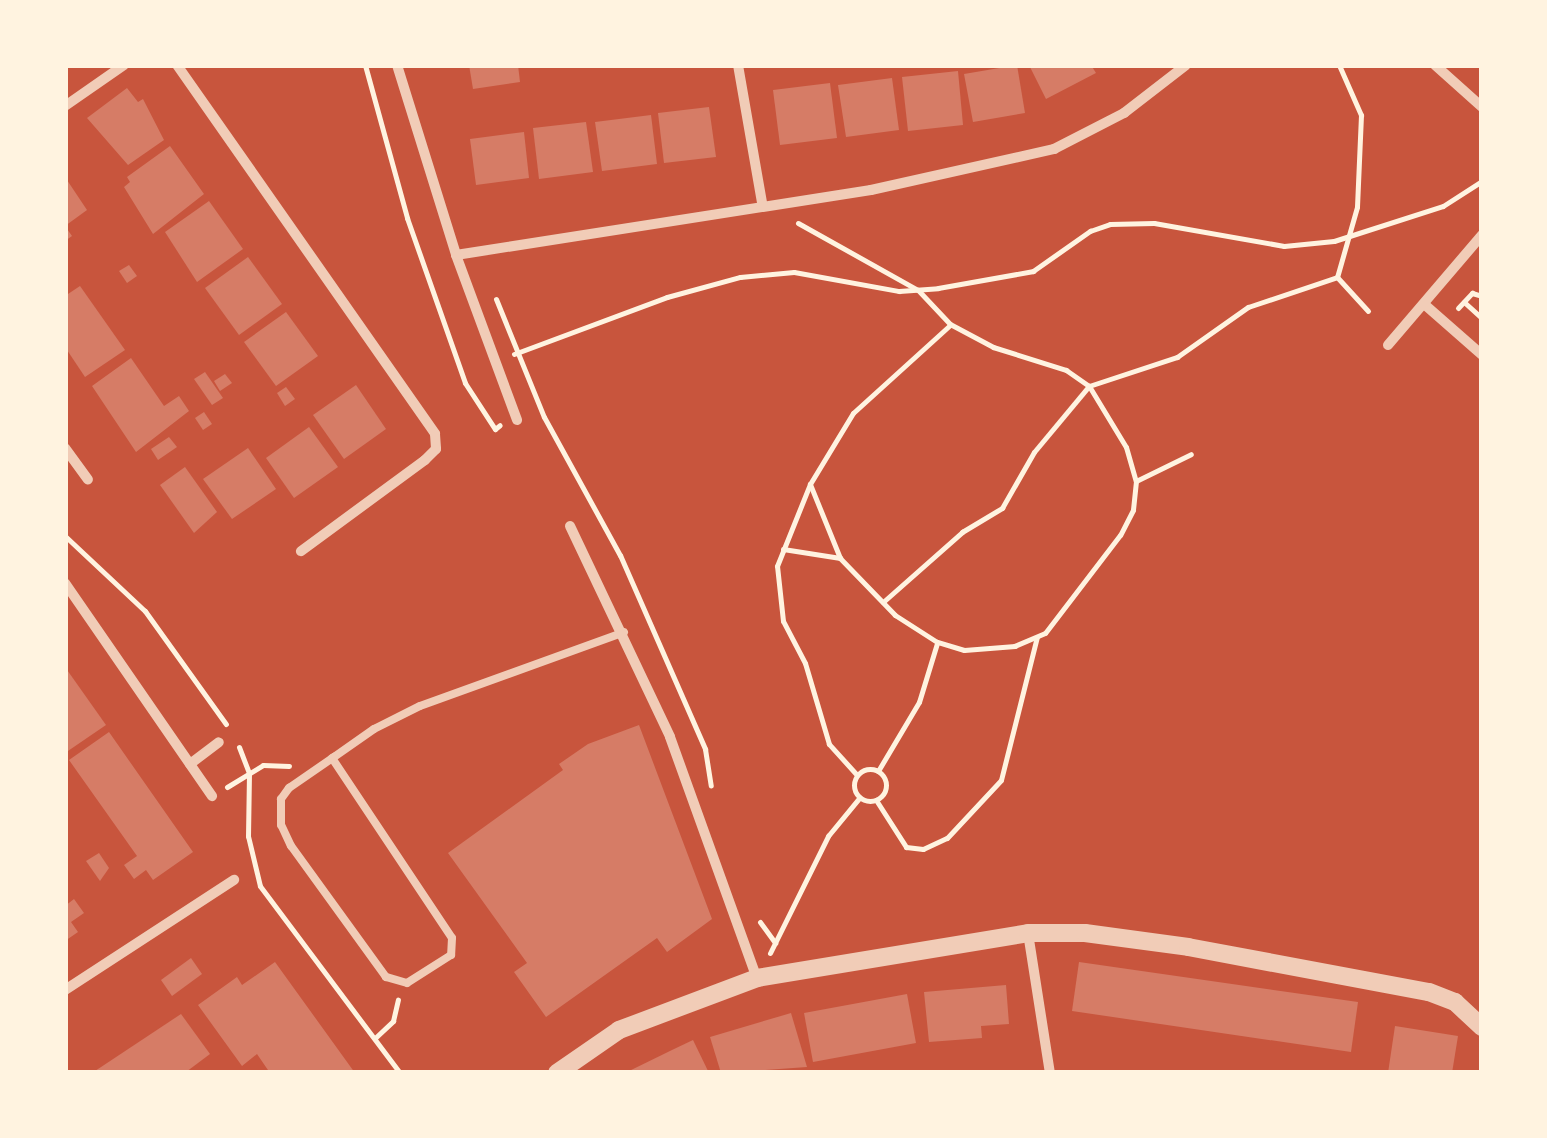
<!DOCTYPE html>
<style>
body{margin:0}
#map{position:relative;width:1547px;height:1138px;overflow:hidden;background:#c8553d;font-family:Signika,sans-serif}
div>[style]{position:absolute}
.building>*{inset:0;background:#d67c66}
.path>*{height:5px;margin:-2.5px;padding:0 2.5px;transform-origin:2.5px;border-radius:2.5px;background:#fff3e0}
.path>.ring{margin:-2.5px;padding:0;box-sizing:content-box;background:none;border:5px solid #fff3e0;border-radius:50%}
.service>*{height:8px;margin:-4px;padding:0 4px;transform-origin:4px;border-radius:4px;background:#f1ccb7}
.minor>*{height:10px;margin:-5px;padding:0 5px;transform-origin:5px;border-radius:5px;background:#f1ccb7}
.tertiary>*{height:18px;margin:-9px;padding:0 9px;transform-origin:9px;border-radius:9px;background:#f1ccb7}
span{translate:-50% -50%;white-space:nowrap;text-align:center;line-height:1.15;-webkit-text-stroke:8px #fff3e0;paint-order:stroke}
.frame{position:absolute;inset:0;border:68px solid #fff3e0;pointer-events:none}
</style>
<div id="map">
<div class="building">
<i style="clip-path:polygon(469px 65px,518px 65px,520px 82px,473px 89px)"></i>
<i style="clip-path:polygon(1017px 65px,1025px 113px,973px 122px,964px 74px)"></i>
<i style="clip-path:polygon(1029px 65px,1091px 65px,1096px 73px,1046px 99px)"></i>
<i style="clip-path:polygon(958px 71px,963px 125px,908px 131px,902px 77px)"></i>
<i style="clip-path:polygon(892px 78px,899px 130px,846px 137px,838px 85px)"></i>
<i style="clip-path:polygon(830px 83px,837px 138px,780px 145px,773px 90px)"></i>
<i style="clip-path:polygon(127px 88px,138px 102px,143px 99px,164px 140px,128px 165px,87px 118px)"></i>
<i style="clip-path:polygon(709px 107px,716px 157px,664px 163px,658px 113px)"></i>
<i style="clip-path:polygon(651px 115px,657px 164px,602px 171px,595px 122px)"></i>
<i style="clip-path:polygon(586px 122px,593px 172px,539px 179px,533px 128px)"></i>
<i style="clip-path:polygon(524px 132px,529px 178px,476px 185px,470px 139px)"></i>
<i style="clip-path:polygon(170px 146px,204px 194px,153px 234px,124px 187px,130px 182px,127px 177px)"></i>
<i style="clip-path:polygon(65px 177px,87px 210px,65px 226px,72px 236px,65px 241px)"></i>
<i style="clip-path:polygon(209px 201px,243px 249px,197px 282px,165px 232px)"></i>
<i style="clip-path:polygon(248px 257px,282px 304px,239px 335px,205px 288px)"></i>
<i style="clip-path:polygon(129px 265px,137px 276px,127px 283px,119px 271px)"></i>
<i style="clip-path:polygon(80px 286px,125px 350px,85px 377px,65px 347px,65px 296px)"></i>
<i style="clip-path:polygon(286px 312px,318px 356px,276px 386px,244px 342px)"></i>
<i style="clip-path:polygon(131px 358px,164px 406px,179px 396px,189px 411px,136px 452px,92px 386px)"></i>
<i style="clip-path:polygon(205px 372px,223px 398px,212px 405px,194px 379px)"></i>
<i style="clip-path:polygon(225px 374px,232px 383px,220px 391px,214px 381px)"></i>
<i style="clip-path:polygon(356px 385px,386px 429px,344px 459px,313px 415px)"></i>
<i style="clip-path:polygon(286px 387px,295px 399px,285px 406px,277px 393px)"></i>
<i style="clip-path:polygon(204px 412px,212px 424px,203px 430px,195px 418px)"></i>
<i style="clip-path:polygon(309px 427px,338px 467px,294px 498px,266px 458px)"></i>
<i style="clip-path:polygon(169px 437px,177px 447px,158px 460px,151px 449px)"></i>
<i style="clip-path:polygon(248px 448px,276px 489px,232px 519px,203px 479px)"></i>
<i style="clip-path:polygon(185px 467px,217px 512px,194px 533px,160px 485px)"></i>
<i style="clip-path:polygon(65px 667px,106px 725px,65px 753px)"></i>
<i style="clip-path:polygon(639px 725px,712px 919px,667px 952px,657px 938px,546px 1017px,514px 972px,527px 963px,448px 853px,563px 770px,559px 764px,588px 744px)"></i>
<i style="clip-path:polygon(109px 732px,193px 852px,153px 880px,146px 870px,134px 879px,124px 865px,137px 856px,69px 760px)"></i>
<i style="clip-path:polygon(99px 853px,109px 868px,100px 881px,86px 861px)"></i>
<i style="clip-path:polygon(74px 899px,84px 913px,71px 922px,78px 932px,65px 941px,65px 906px)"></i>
<i style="clip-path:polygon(191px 958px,202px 974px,172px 996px,161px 980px)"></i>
<i style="clip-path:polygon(275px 962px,355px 1073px,270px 1073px,257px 1054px,242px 1066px,198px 1005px,237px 977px,242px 985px)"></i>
<i style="clip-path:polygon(1079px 962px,1358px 1002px,1351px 1052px,1072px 1011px)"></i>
<i style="clip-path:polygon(1006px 985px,1009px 1024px,981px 1026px,982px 1038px,929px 1042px,924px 992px)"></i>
<i style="clip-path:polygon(907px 994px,916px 1043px,813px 1062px,804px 1013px)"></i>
<i style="clip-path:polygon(791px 1013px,807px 1067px,721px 1073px,710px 1037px)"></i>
<i style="clip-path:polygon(181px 1014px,210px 1054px,186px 1072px,92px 1073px)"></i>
<i style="clip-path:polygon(1395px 1026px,1458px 1036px,1452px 1073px,1388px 1073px)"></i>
<i style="clip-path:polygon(693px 1040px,709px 1073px,625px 1073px,672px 1050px)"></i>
</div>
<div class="path">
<i style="left:365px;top:65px;width:159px;rotate:74.6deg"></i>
<i style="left:407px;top:218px;width:175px;rotate:70.6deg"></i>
<i style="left:465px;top:383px;width:55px;rotate:56.9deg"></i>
<i style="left:495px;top:429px;width:6px;rotate:-39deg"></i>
<i style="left:1339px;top:65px;width:55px;rotate:66.3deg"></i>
<i style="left:1361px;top:115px;width:92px;rotate:92.5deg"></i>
<i style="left:1357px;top:207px;width:73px;rotate:105.9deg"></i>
<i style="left:1337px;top:277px;width:46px;rotate:47.6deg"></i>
<i style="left:798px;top:223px;width:137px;rotate:29.2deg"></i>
<i style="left:918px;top:290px;width:47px;rotate:46.7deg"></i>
<i style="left:950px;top:324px;width:49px;rotate:28.1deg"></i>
<i style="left:993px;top:347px;width:77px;rotate:17.5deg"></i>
<i style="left:1066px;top:370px;width:28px;rotate:35deg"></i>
<i style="left:1089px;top:386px;width:71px;rotate:58.8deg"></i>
<i style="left:1126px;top:447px;width:35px;rotate:74deg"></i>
<i style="left:1136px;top:481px;width:29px;rotate:96deg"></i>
<i style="left:1133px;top:510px;width:28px;rotate:117deg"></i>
<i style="left:1120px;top:535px;width:123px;rotate:127.4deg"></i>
<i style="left:1045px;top:633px;width:33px;rotate:157deg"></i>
<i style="left:1015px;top:646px;width:51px;rotate:175.5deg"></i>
<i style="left:964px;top:650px;width:28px;rotate:-163deg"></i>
<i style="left:937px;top:642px;width:50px;rotate:-147.3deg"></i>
<i style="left:895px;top:615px;width:79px;rotate:-134deg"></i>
<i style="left:840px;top:558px;width:80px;rotate:-112.1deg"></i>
<i style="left:496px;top:299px;width:127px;rotate:67.9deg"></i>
<i style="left:544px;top:417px;width:158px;rotate:61.2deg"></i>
<i style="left:620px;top:555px;width:212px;rotate:66.3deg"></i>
<i style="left:705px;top:749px;width:37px;rotate:81deg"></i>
<i style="left:1464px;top:302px;width:24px;rotate:42deg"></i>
<i style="left:1458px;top:308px;width:21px;rotate:-47deg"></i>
<i style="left:1472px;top:293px;width:10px;rotate:17deg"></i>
<i style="left:514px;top:354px;width:163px;rotate:-20.4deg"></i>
<i style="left:667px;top:297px;width:76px;rotate:-15.3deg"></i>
<i style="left:740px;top:277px;width:54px;rotate:-5.3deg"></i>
<i style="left:794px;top:272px;width:107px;rotate:10.3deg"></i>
<i style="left:899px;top:291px;width:39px;rotate:-4deg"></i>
<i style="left:938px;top:288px;width:97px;rotate:-10.1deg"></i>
<i style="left:1033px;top:271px;width:70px;rotate:-35.1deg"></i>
<i style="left:1090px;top:231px;width:21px;rotate:-19deg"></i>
<i style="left:1110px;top:224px;width:44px;rotate:-1.3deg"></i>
<i style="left:1154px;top:223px;width:132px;rotate:10deg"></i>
<i style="left:1284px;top:246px;width:50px;rotate:-5.7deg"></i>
<i style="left:1334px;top:241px;width:114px;rotate:-17.8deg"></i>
<i style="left:1443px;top:206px;width:46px;rotate:-32.7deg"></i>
<i style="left:1136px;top:481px;width:61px;rotate:-26.1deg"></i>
<i style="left:65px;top:536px;width:110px;rotate:43.2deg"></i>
<i style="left:145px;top:611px;width:139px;rotate:54.4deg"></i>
<i style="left:783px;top:549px;width:58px;rotate:9deg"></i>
<i style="left:883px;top:602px;width:106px;rotate:-41.5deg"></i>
<i style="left:962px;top:532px;width:47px;rotate:-31deg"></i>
<i style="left:1002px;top:508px;width:64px;rotate:-60.3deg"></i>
<i style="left:1034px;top:452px;width:86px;rotate:-50.2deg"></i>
<i style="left:1089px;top:386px;width:93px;rotate:-18.2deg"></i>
<i style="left:1177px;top:357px;width:87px;rotate:-35.2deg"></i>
<i style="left:1248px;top:307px;width:94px;rotate:-18.6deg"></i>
<i style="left:239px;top:747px;width:28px;rotate:69deg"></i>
<i style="left:249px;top:773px;width:63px;rotate:90.9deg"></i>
<i style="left:248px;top:836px;width:51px;rotate:76.5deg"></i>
<i style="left:260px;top:886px;width:234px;rotate:53.2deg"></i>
<i class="ring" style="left:854px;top:769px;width:27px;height:27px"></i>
<i style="left:878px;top:771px;width:80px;rotate:-59.3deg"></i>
<i style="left:919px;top:702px;width:62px;rotate:-73deg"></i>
<i style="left:857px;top:775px;width:42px;rotate:-132.1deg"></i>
<i style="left:829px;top:744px;width:84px;rotate:-106.5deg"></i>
<i style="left:805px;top:663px;width:47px;rotate:-117.6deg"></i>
<i style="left:783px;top:621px;width:55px;rotate:-96.2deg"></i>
<i style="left:777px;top:566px;width:88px;rotate:-68.1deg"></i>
<i style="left:810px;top:484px;width:83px;rotate:-58.8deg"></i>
<i style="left:853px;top:413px;width:131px;rotate:-42.2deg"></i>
<i style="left:227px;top:787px;width:42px;rotate:-31.4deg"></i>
<i style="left:263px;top:765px;width:26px;rotate:2deg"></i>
<i style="left:876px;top:800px;width:56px;rotate:57.4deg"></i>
<i style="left:906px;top:847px;width:17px;rotate:7deg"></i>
<i style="left:923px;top:849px;width:26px;rotate:-25deg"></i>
<i style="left:947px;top:838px;width:79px;rotate:-47deg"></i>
<i style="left:1001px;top:780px;width:147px;rotate:-75.9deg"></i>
<i style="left:760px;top:922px;width:26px;rotate:54deg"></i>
<i style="left:770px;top:953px;width:131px;rotate:-63.6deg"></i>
<i style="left:828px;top:836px;width:50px;rotate:-50.6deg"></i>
<i style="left:375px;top:1038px;width:25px;rotate:-43deg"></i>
<i style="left:393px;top:1021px;width:22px;rotate:-77deg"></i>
</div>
<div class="service">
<i style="left:332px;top:758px;width:216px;rotate:56.3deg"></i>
<i style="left:452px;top:938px;width:17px;rotate:93deg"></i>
<i style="left:451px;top:955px;width:52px;rotate:147.5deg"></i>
<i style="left:407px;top:983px;width:22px;rotate:-164deg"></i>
<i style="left:386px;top:977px;width:162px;rotate:-125.9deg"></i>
<i style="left:291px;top:846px;width:23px;rotate:-115deg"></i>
<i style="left:281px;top:825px;width:26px;rotate:-90deg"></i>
<i style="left:281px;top:799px;width:14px;rotate:-54deg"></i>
<i style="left:289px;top:788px;width:55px;rotate:-34.6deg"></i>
<i style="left:334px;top:757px;width:49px;rotate:-35deg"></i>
<i style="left:374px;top:729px;width:51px;rotate:-26.6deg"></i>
<i style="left:420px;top:706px;width:217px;rotate:-19.9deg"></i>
</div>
<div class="minor">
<i style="left:177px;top:65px;width:450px;rotate:55deg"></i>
<i style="left:435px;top:434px;width:15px;rotate:86deg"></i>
<i style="left:436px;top:449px;width:16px;rotate:135deg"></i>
<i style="left:425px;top:460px;width:154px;rotate:143.7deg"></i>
<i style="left:397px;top:65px;width:199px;rotate:72.7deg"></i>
<i style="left:456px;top:255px;width:176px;rotate:69.7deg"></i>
<i style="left:738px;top:65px;width:140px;rotate:80.1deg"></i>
<i style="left:1435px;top:65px;width:63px;rotate:41.8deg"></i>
<i style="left:65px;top:106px;width:72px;rotate:-34.8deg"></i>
<i style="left:456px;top:255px;width:420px;rotate:-8.9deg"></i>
<i style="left:871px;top:190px;width:188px;rotate:-12.6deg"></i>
<i style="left:1054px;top:149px;width:79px;rotate:-27.2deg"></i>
<i style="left:1124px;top:113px;width:78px;rotate:-37.7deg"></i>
<i style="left:1424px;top:304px;width:77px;rotate:41.3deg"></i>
<i style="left:1388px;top:345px;width:145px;rotate:-49.5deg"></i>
<i style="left:65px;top:448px;width:39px;rotate:54deg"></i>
<i style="left:570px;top:526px;width:233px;rotate:64.6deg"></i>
<i style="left:670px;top:737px;width:256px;rotate:70.2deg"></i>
<i style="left:65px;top:583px;width:259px;rotate:55.4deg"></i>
<i style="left:190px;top:764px;width:36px;rotate:-37deg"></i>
<i style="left:1028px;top:933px;width:142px;rotate:81.1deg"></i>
<i style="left:65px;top:990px;width:202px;rotate:-33.1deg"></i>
</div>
<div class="tertiary">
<i style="left:557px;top:1073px;width:75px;rotate:-34.7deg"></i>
<i style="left:619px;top:1030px;width:147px;rotate:-20.6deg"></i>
<i style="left:757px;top:978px;width:275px;rotate:-9.4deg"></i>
<i style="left:1028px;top:933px;width:57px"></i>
<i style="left:1085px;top:933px;width:104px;rotate:7.7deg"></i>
<i style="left:1188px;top:947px;width:245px;rotate:10.6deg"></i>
<i style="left:1429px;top:992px;width:28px;rotate:21deg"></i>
<i style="left:1455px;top:1002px;width:37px;rotate:43deg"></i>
</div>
<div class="frame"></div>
</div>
